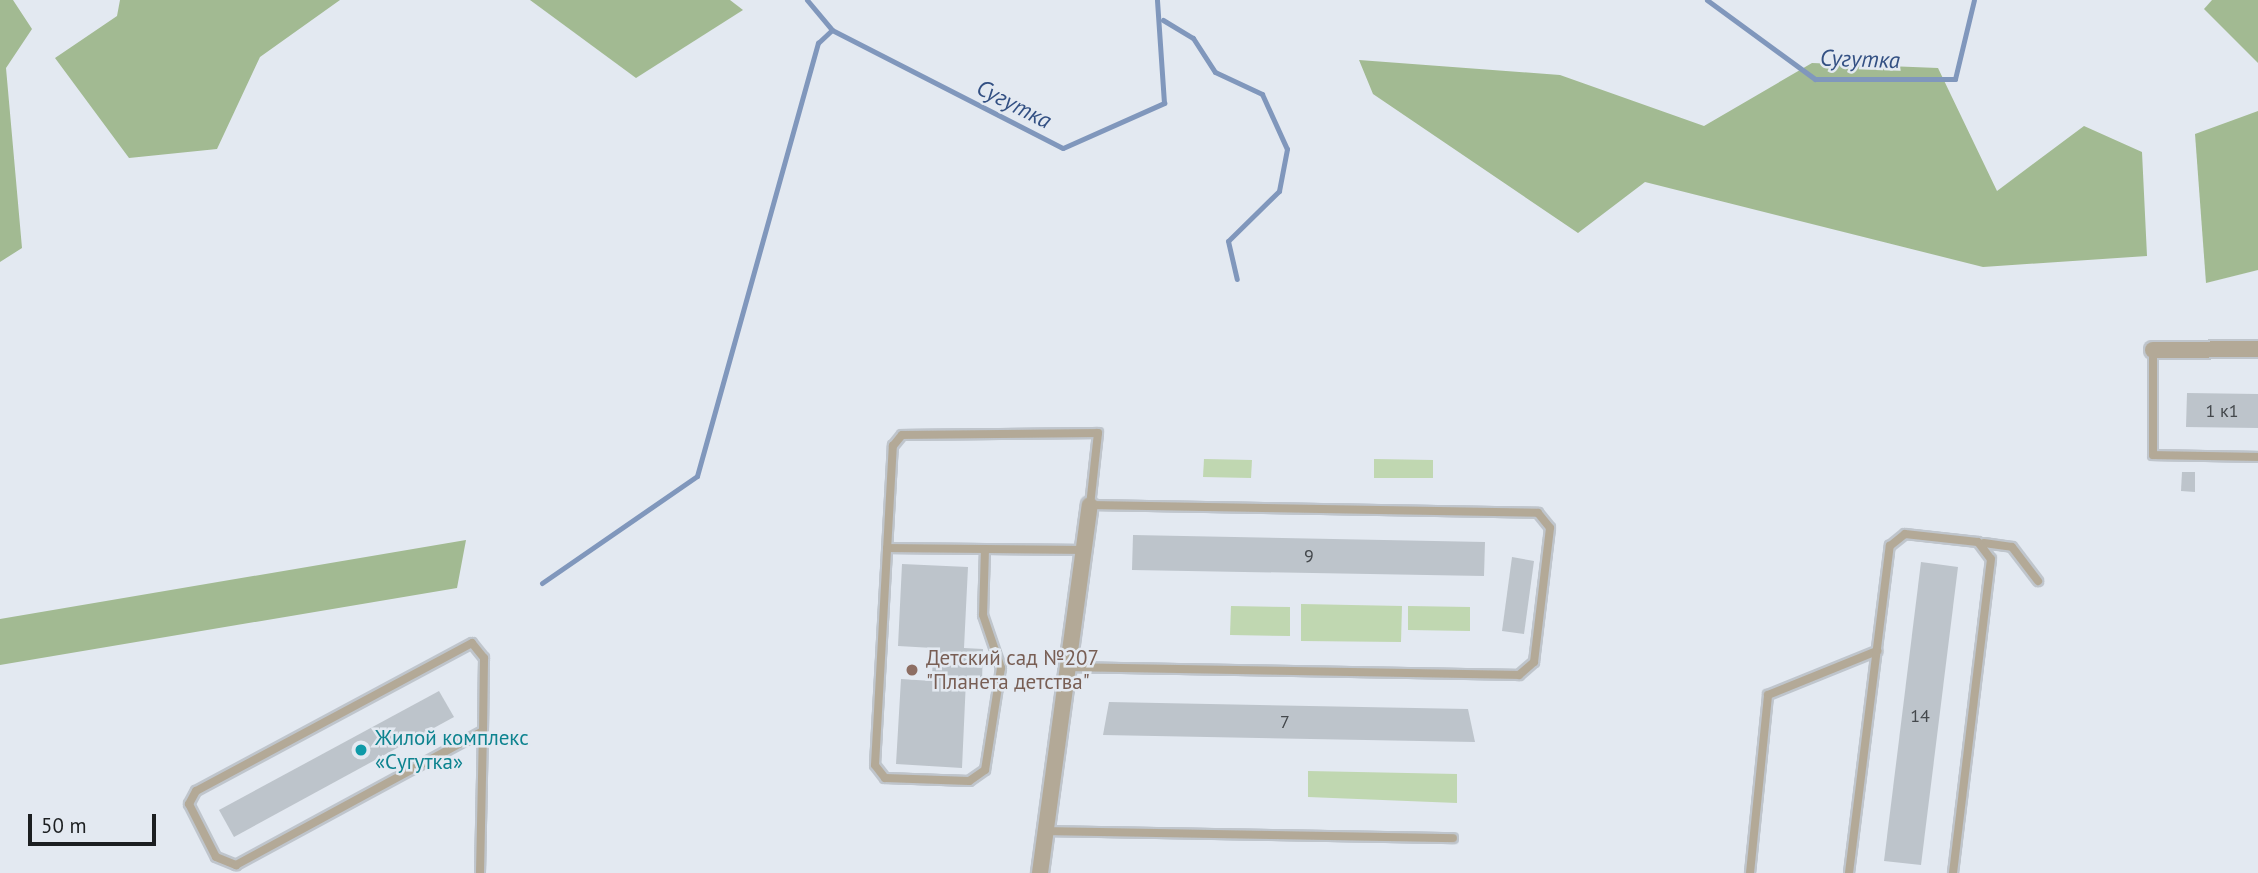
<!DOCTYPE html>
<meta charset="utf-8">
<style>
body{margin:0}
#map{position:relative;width:2258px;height:873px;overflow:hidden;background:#e3e9f1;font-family:"PT Sans",sans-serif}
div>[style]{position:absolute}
.green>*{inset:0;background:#c0d7b1}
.forest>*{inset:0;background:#a2ba92}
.stream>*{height:5px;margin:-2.5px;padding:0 2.5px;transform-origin:2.5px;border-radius:2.5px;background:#8097bc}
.building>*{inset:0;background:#bdc4cb}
.roads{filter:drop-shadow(2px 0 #bfc5cc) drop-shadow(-2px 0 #bfc5cc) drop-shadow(0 2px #bfc5cc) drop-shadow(0 -2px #bfc5cc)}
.lane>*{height:8px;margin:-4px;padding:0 4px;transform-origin:4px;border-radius:4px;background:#b3a997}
.street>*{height:16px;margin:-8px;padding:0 8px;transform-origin:8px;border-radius:8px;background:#b3a997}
.dots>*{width:19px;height:19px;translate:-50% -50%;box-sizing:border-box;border:4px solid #e3e9f1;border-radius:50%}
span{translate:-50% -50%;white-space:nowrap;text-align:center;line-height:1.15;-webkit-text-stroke:5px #e3e9f1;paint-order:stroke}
.number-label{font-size:18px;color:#44484c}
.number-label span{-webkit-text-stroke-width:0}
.education-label{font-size:21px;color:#785e54}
.left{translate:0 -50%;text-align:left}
.culture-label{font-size:21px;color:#0d838f}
.water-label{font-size:23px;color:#335083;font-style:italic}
.scale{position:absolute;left:28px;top:814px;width:128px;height:32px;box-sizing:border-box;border:4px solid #1c1f21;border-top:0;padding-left:9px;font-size:21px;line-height:24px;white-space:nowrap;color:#1c1f21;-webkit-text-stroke:5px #e3e9f1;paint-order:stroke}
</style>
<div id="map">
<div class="green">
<i style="clip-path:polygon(1204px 459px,1252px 460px,1251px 478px,1203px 477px)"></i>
<i style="clip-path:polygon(1374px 459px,1433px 460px,1433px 478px,1374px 478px)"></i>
<i style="clip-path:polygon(1301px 604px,1402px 606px,1401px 642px,1301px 641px)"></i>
<i style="clip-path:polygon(1231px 606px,1290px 607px,1290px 636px,1230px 635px)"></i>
<i style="clip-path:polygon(1408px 606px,1470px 607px,1470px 631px,1408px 630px)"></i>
<i style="clip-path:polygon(1308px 771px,1457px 774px,1457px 803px,1308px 797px)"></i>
</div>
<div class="forest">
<i style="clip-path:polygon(0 0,13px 0,32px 29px,6px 68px,22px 248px,0 262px)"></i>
<i style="clip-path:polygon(120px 0,340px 0,260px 57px,217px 149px,129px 158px,55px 58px,117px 16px)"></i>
<i style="clip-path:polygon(530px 0,730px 0,743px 10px,636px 78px)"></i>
<i style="clip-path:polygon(2212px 0,2258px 0,2258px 63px,2204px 9px)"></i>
<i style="clip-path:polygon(1359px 60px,1560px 75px,1704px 126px,1812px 63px,1938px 68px,1997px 191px,2084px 126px,2142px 152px,2147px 256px,1983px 267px,1645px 182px,1578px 233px,1373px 94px)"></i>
<i style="clip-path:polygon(2258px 111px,2258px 270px,2206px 283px,2195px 134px)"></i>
<i style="clip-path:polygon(466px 540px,457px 588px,0 665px,0 619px)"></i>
</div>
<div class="stream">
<i style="left:807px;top:0;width:39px;rotate:50deg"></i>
<i style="left:832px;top:30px;width:259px;rotate:27.1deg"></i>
<i style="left:1063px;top:148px;width:111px;rotate:-24deg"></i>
<i style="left:1164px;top:103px;width:103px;rotate:-93.9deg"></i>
<i style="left:1707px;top:0;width:134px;rotate:36.2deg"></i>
<i style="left:1815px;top:79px;width:140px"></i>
<i style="left:1955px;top:79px;width:81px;rotate:-76.5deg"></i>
<i style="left:1163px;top:20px;width:35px;rotate:31deg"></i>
<i style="left:1193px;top:38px;width:40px;rotate:57.1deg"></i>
<i style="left:1215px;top:72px;width:52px;rotate:25.1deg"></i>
<i style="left:1262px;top:94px;width:60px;rotate:65.6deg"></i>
<i style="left:1287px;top:149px;width:43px;rotate:100.8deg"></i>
<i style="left:1279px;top:191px;width:71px;rotate:135.6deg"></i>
<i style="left:1228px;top:241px;width:39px;rotate:77deg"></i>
<i style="left:542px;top:583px;width:188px;rotate:-34.6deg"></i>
<i style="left:697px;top:476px;width:450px;rotate:-74.4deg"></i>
<i style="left:818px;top:43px;width:19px;rotate:-43deg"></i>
</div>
<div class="building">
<i style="clip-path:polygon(2187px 393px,2258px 394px,2258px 428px,2186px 427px)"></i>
<i style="clip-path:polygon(2182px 472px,2195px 472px,2195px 492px,2181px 491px)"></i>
<i style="clip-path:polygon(1133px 535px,1485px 542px,1484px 576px,1132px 570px)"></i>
<i style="clip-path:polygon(1512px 557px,1534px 561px,1524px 634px,1502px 631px)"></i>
<i style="clip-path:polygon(1921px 562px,1958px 567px,1921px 865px,1884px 861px)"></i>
<i style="clip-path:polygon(902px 564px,968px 567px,964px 648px,983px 649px,982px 681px,966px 680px,962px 768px,896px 764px,901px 679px,932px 681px,933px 648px,898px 646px)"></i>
<i style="clip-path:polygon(439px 691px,454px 717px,234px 837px,219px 810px)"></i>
<i style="clip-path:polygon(1109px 702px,1468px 709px,1475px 742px,1103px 735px)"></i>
</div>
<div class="roads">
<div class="lane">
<i style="left:2153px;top:350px;width:105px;rotate:90deg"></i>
<i style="left:2153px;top:455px;width:105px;rotate:1.1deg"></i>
<i style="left:1984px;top:543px;width:28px;rotate:8deg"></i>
<i style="left:2012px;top:547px;width:43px;rotate:52.6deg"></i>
<i style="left:887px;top:548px;width:196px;rotate:0.6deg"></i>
<i style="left:985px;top:549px;width:66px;rotate:91.7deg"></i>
<i style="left:983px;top:615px;width:56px;rotate:71.2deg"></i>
<i style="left:1001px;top:668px;width:103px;rotate:98.9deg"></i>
<i style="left:985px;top:770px;width:19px;rotate:145deg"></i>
<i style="left:969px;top:781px;width:84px;rotate:-178deg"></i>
<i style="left:885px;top:778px;width:16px;rotate:-128deg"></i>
<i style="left:875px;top:765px;width:320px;rotate:-86.8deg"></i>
<i style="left:893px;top:446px;width:14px;rotate:-51deg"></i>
<i style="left:902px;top:435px;width:196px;rotate:-0.6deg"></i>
<i style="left:1098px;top:433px;width:72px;rotate:96.3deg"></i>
<i style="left:1090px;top:505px;width:448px;rotate:1deg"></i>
<i style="left:1538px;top:513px;width:19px;rotate:51deg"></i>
<i style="left:1550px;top:528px;width:135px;rotate:96.8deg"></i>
<i style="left:1534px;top:662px;width:20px;rotate:139deg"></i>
<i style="left:1519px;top:675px;width:451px;rotate:-179deg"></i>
<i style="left:1046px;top:831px;width:407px;rotate:1deg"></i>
<i style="left:480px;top:873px;width:142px;rotate:-88.8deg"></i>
<i style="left:483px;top:731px;width:73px;rotate:-89.2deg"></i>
<i style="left:484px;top:658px;width:19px;rotate:-129deg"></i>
<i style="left:472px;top:643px;width:313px;rotate:151.8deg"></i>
<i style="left:196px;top:791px;width:15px;rotate:118deg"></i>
<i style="left:189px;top:804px;width:59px;rotate:63deg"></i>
<i style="left:216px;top:857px;width:22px;rotate:22deg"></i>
<i style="left:236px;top:865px;width:281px;rotate:-28.5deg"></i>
<i style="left:1750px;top:873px;width:179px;rotate:-84.2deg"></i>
<i style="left:1768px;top:695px;width:118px;rotate:-22deg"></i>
<i style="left:1849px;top:873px;width:330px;rotate:-82.9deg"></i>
<i style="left:1890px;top:546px;width:19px;rotate:-39deg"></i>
<i style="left:1905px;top:534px;width:73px;rotate:6.3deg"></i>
<i style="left:1978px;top:542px;width:21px;rotate:53deg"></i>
<i style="left:1991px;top:559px;width:316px;rotate:96.9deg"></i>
</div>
<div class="street">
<i style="left:2153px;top:350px;width:105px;rotate:-0.5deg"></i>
<i style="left:1040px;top:873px;width:371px;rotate:-82.3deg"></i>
</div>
</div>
<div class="dots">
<i style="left:912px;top:670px;background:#8d6e63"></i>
<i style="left:361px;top:750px;background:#0f9aa8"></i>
</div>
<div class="number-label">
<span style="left:2222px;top:411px">1 к1</span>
<span style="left:1309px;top:556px">9</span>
<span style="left:1920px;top:716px">14</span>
<span style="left:1285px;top:722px">7</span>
</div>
<div class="education-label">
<span class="left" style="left:926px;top:670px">Детский сад №207<br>"Планета детства"</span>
</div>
<div class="culture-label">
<span class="left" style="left:375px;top:750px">Жилой комплекс<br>«Сугутка»</span>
</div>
<div class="water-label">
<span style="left:1860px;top:59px;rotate:2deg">Сугутка</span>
<span style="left:1014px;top:104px;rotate:27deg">Сугутка</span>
</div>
<div class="scale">50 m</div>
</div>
